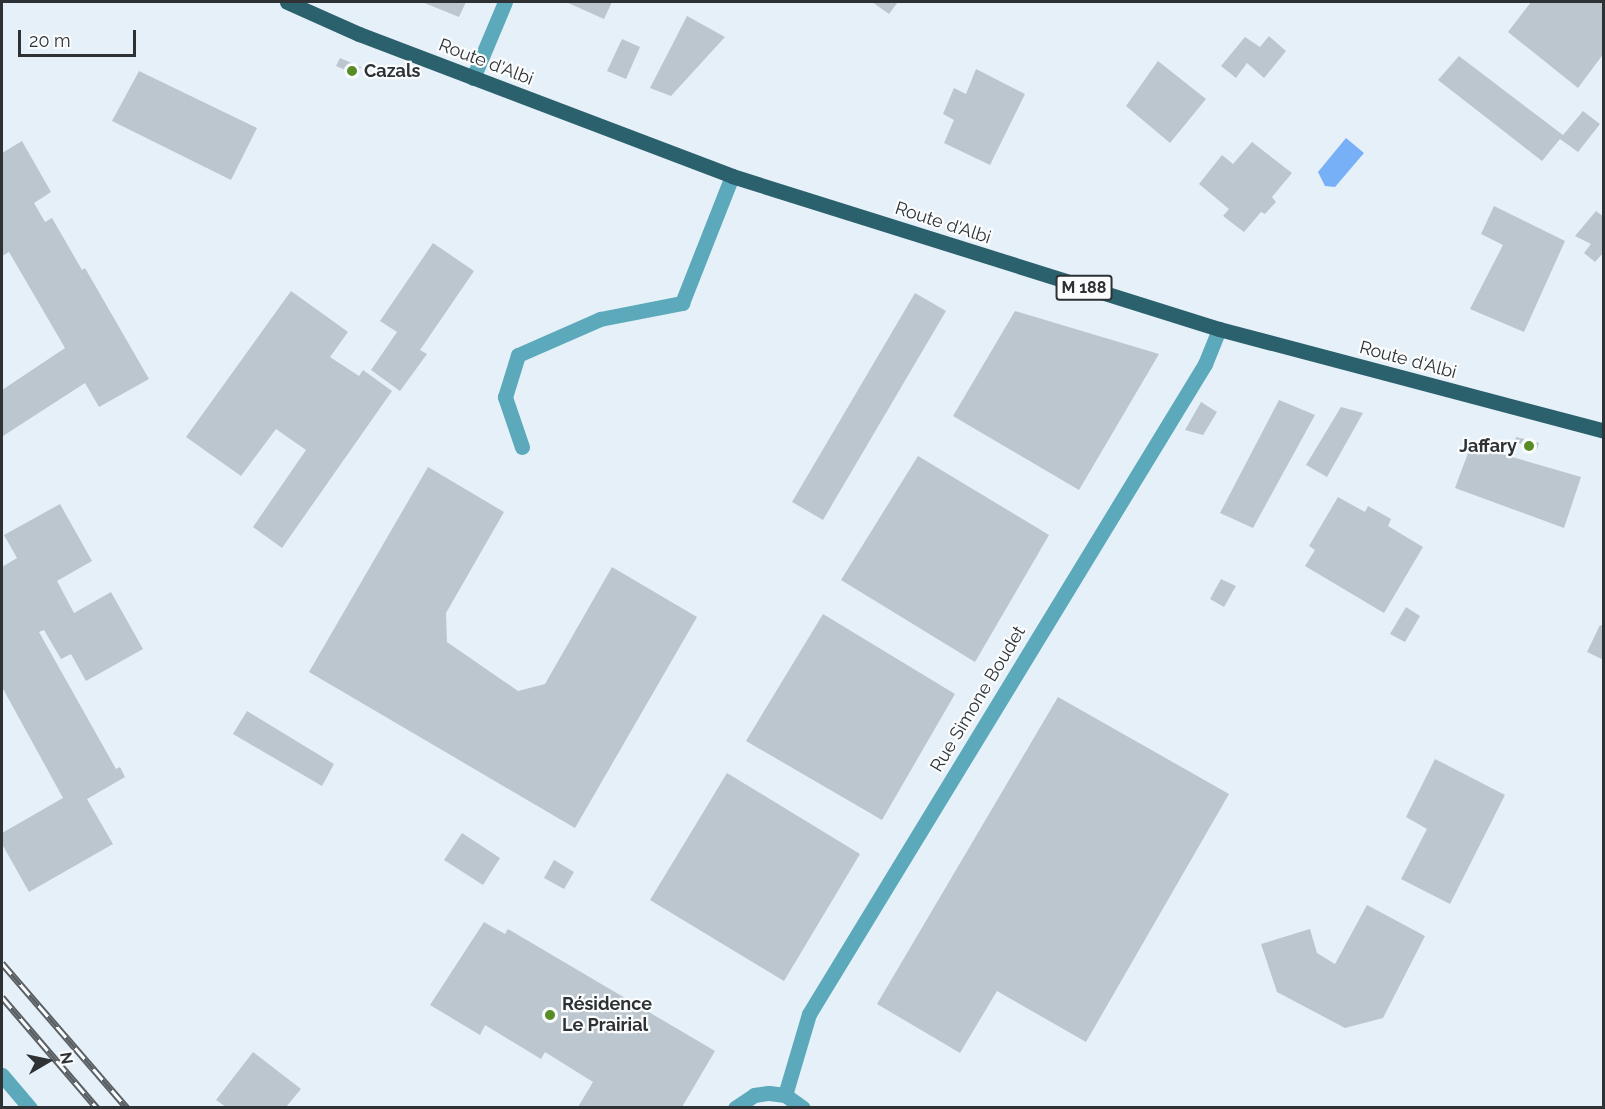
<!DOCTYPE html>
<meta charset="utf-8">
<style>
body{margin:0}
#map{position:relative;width:1605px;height:1109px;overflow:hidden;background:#e6f0f8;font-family:Raleway,sans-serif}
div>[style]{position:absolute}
.water>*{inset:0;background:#77b0f6}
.building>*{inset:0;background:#bcc6ce}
.minor>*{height:15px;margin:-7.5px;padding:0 7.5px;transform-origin:7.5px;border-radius:7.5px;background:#5ba9ba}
.major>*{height:15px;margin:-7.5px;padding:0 7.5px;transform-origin:7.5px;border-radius:7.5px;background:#2a616d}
.rail>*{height:7px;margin-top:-3.5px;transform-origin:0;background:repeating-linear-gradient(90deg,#fafcfd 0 14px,#5b6064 0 28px);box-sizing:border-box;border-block:2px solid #5b6064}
.dots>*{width:16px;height:16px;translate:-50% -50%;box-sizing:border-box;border:3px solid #fafcfd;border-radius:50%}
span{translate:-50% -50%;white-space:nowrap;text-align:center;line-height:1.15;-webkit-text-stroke:4.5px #fafcfd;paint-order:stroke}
.shield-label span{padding:2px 4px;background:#fafcfd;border:2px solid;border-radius:4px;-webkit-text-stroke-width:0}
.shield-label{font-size:16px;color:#2e3235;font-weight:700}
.street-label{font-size:18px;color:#2e3235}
.poi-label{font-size:18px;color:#2e3235;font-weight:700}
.left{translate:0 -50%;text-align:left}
.right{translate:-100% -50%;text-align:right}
.frame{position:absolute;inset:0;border:3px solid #2e3235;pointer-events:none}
.north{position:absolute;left:18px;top:1031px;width:60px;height:60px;-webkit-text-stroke:4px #fafcfd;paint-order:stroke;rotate:81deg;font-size:16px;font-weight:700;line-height:24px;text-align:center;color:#2e3235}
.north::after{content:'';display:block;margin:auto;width:21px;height:27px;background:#2e3235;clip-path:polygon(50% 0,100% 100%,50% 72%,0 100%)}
.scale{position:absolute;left:18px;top:30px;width:118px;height:27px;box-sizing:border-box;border:3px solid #2e3235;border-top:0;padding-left:8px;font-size:18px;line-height:21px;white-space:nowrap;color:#2e3235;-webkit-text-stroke:4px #fafcfd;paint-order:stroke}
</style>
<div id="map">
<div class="water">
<i style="clip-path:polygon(1346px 138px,1364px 153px,1335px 187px,1325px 186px,1318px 172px)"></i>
</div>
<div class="building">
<i style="clip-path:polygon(422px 2px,466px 2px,459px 17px)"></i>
<i style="clip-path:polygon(566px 2px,612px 2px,604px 19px)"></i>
<i style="clip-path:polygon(872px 2px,898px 2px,889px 14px)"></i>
<i style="clip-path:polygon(1531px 2px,1604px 2px,1604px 53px,1578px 88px,1508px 32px)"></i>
<i style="clip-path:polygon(687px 16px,725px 37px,671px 96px,650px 88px)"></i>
<i style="clip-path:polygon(1269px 36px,1286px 51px,1264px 78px,1247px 63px,1236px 78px,1221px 66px,1245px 37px,1260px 47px)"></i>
<i style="clip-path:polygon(622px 39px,640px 47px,626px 79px,607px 71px)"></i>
<i style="clip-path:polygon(1459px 56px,1563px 135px,1583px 111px,1600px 124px,1578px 152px,1560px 139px,1542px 161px,1438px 80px)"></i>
<i style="clip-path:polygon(340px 58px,361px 67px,357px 75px,336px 66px)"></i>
<i style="clip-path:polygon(1158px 61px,1206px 99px,1170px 143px,1126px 106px)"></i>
<i style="clip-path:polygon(976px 69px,1025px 94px,990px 165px,944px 143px,954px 120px,943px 114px,954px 88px,966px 94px)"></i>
<i style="clip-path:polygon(139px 71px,257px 128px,231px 180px,112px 121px)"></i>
<i style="clip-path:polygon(22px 141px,51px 192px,34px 203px,45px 222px,52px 218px,82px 270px,85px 268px,149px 379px,99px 407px,85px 383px,3px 436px,2px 390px,65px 348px,9px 252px,2px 256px,2px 153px)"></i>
<i style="clip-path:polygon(1252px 142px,1292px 173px,1272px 197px,1276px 202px,1265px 214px,1261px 212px,1244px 232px,1223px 216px,1229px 209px,1199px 184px,1222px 155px,1233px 164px)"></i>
<i style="clip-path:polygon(1494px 206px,1565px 241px,1524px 332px,1470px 309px,1503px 245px,1481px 234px)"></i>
<i style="clip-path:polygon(1596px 211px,1604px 217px,1604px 252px,1595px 262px,1584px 253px,1591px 244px,1575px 236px)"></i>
<i style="clip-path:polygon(433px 243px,474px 271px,420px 350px,427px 354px,400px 391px,371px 370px,397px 332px,380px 321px)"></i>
<i style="clip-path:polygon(291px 291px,348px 332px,330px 357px,359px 376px,363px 370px,392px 391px,282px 548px,253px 527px,306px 450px,276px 429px,241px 476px,186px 437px)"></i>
<i style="clip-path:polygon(915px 293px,946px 311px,823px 520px,792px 502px)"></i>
<i style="clip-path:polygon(1015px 311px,1159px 354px,1079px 490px,953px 416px)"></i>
<i style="clip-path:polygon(1279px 400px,1315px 415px,1253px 528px,1220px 513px)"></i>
<i style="clip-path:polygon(1201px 402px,1217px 412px,1203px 435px,1185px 430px)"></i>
<i style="clip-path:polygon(1341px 407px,1363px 413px,1327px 477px,1306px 465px)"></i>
<i style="clip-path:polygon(1516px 437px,1539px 443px,1537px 449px,1515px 442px)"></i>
<i style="clip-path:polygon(1471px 445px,1581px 477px,1564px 528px,1455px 488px)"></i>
<i style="clip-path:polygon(918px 456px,1049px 535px,975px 662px,841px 580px)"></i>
<i style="clip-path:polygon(428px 467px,504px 512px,446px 613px,447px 642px,518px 691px,545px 684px,612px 567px,697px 617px,575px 828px,309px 672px)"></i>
<i style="clip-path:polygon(1338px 497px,1365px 512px,1368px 506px,1391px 519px,1388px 526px,1423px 547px,1384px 613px,1305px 566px,1315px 550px,1309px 546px)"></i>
<i style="clip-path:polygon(60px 504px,92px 561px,57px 581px,74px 613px,111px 592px,143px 649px,86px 681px,71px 654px,61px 659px,44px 630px,39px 632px,116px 769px,120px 767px,125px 777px,87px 799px,113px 844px,29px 892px,2px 844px,2px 833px,63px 798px,2px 687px,2px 567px,17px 558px,4px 535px)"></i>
<i style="clip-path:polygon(1221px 579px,1236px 586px,1224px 607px,1210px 599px)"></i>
<i style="clip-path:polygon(1406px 607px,1420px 616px,1405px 642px,1390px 634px)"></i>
<i style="clip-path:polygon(823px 614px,955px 694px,882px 820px,746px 741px)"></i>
<i style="clip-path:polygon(1600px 625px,1604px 627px,1604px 660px,1587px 652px)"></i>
<i style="clip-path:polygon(1058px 697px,1229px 794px,1086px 1042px,997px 991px,960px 1053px,877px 1004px)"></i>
<i style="clip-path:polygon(247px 711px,334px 764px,322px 786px,233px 734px)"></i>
<i style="clip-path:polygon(1435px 759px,1505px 795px,1450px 904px,1401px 879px,1427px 829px,1406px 817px)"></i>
<i style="clip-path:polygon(727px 773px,860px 854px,784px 981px,650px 900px)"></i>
<i style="clip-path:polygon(462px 833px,500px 858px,483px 885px,444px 860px)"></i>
<i style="clip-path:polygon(554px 860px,574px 872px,564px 889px,544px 878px)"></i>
<i style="clip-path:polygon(1367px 905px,1425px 936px,1383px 1018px,1345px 1028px,1277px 992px,1261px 944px,1310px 929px,1317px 953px,1335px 964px)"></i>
<i style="clip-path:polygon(484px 922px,505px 934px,508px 929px,715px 1051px,682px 1107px,578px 1107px,593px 1082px,545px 1052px,541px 1059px,485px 1025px,480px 1035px,430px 1005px)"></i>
<i style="clip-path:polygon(253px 1052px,301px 1089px,286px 1107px,226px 1107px,216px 1100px)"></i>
</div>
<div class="minor">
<i style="left:473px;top:78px;width:82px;rotate:-67.2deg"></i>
<i style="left:522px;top:447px;width:53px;rotate:-108.8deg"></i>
<i style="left:505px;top:397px;width:44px;rotate:-72.8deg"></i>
<i style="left:518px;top:355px;width:90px;rotate:-23.7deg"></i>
<i style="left:600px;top:319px;width:84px;rotate:-11deg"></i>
<i style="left:682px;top:303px;width:136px;rotate:-68.5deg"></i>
<i style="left:2px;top:1075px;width:43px;rotate:49.7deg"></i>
<i style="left:785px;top:1095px;width:84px;rotate:-73.5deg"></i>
<i style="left:809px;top:1014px;width:761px;rotate:-58.65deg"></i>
<i style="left:1205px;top:364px;width:38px;rotate:-68deg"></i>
<i style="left:735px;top:1108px;width:23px;rotate:-34deg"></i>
<i style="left:754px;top:1095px;width:15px;rotate:-8deg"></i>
<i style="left:769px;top:1093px;width:16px;rotate:7deg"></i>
<i style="left:785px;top:1095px;width:22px;rotate:36deg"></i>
</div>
<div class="major">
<i style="left:287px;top:2px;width:79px;rotate:24deg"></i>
<i style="left:359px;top:34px;width:399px;rotate:20.8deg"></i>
<i style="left:732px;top:176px;width:510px;rotate:17.44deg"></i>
<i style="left:1219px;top:329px;width:398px;rotate:14.8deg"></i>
</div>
<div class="rail">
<i style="left:2px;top:963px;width:191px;rotate:49.2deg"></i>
<i style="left:2px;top:997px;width:146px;rotate:49.4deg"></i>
</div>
<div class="dots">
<i style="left:352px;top:71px;background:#578c26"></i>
<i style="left:1529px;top:446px;background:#578c26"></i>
<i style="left:550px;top:1015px;background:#578c26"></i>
</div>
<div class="shield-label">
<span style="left:1084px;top:288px">M 188</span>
</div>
<div class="street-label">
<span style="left:486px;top:62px;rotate:21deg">Route d'Albi</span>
<span style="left:943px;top:223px;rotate:18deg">Route d'Albi</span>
<span style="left:1408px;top:360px;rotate:15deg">Route d'Albi</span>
<span style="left:978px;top:699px;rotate:-59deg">Rue Simone Boudet</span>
</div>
<div class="poi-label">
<span class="left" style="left:364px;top:71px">Cazals</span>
<span class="right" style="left:1517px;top:446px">Jaffary</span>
<span class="left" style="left:562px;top:1015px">Résidence<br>Le Prairial</span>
</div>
<div class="frame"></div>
<div class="north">N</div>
<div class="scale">20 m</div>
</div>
